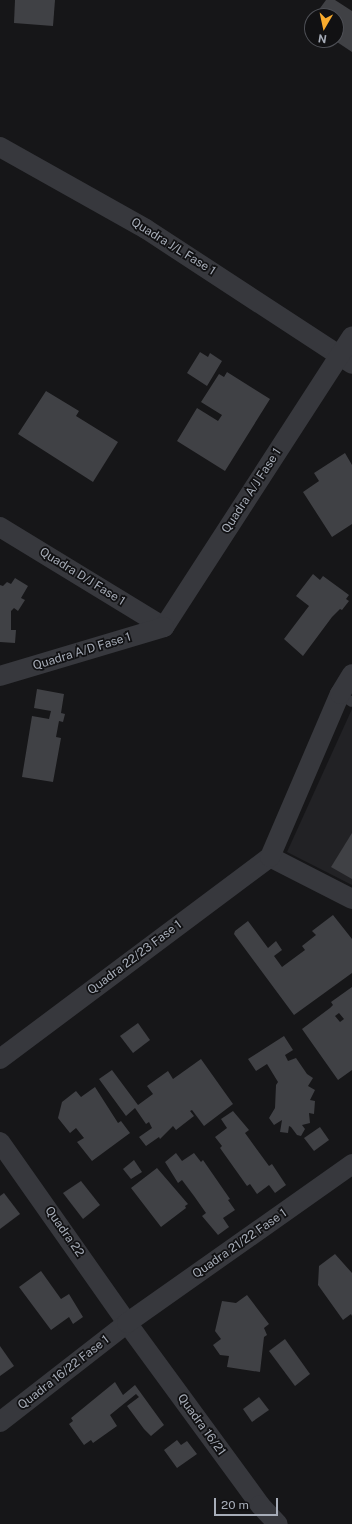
<!DOCTYPE html>
<style>
body{margin:0}
#map{position:relative;width:352px;height:1524px;overflow:hidden;background:#161618;font-family:"Public Sans",sans-serif}
div>[style]{position:absolute}
.built>*{inset:0;background:#222225}
.building>*{inset:0;background:#404145}
.service>*{height:10px;margin:-5px;padding:0 5px;transform-origin:5px;border-radius:5px;background:#37383d}
.minor>*{height:20px;margin:-10px;padding:0 10px;transform-origin:10px;border-radius:10px;background:#37383d}
span{translate:-50% -50%;white-space:nowrap;text-align:center;line-height:1.15;-webkit-text-stroke:3.5px #111113;paint-order:stroke}
.street-label{font-size:12px;color:#a7adb8}
.north{position:absolute;left:304px;top:8px;width:40px;height:40px;box-sizing:border-box;background:#111113;border:1px solid #4d4f55;border-radius:50%;rotate:189deg;font-size:11px;font-weight:700;line-height:16px;text-align:center;color:#a7adb8}
.north::after{content:'';display:block;margin:auto;width:14px;height:18px;background:#f9ab2d;clip-path:polygon(50% 0,100% 100%,50% 72%,0 100%)}
.scale{position:absolute;left:214px;top:1498px;width:64px;height:18px;box-sizing:border-box;border:2px solid #a7adb8;border-top:0;padding-left:5px;font-size:12px;line-height:14px;white-space:nowrap;color:#a7adb8;-webkit-text-stroke:3px #111113;paint-order:stroke}
</style>
<div id="map">
<div class="built">
<i style="clip-path:polygon(352px 709px,352px 885px,287px 852px)"></i>
</div>
<div class="building">
<i style="clip-path:polygon(15px 0,55px 0,53px 26px,14px 23px)"></i>
<i style="clip-path:polygon(326px 0,335px 0,352px 11px,352px 52px,334px 40px,336px 40px,336px 16px,315px 15px)"></i>
<i style="clip-path:polygon(200px 352px,208px 357px,210px 353px,222px 361px,207px 386px,187px 373px)"></i>
<i style="clip-path:polygon(227px 372px,270px 399px,225px 471px,177px 441px,197px 408px,218px 421px,222px 415px,201px 402px,219px 374px,224px 377px)"></i>
<i style="clip-path:polygon(46px 391px,79px 411px,76px 416px,118px 442px,93px 482px,18px 434px)"></i>
<i style="clip-path:polygon(345px 453px,352px 465px,352px 524px,332px 537px,303px 492px,319px 481px,314px 473px)"></i>
<i style="clip-path:polygon(313px 574px,320px 580px,323px 576px,349px 595px,346px 599px,349px 601px,342px 610px,340px 609px,332px 617px,303px 656px,284px 639px,309px 606px,296px 596px)"></i>
<i style="clip-path:polygon(15px 578px,28px 586px,21px 598px,25px 600px,18px 611px,14px 608px,11px 611px,11px 630px,16px 630px,15px 643px,0 642px,0 585px,3px 586px,7px 582px,11px 584px)"></i>
<i style="clip-path:polygon(37px 689px,64px 694px,61px 713px,65px 714px,63px 722px,59px 721px,56px 737px,61px 738px,53px 782px,22px 777px,32px 716px,49px 719px,51px 711px,34px 708px)"></i>
<i style="clip-path:polygon(352px 833px,352px 879px,331px 867px)"></i>
<i style="clip-path:polygon(333px 915px,352px 939px,352px 973px,294px 1015px,234px 934px,235px 931px,248px 921px,268px 948px,276px 941px,282px 950px,274px 956px,282px 967px,305px 950px,302px 946px,316px 935px,312px 931px)"></i>
<i style="clip-path:polygon(evenodd,352px 987px,352px 1070px,338px 1080px,302px 1029px,330px 1008px,333px 1005px,331px 1002px,352px 987px,339px 1013px,344px 1019px,340px 1022px,335px 1016px,339px 1013px)"></i>
<i style="clip-path:polygon(138px 1023px,150px 1040px,133px 1053px,120px 1036px)"></i>
<i style="clip-path:polygon(284px 1036px,293px 1050px,285px 1055px,288px 1061px,296px 1058px,307px 1074px,313px 1078px,308px 1086px,315px 1090px,310px 1100px,315px 1101px,314px 1114px,309px 1113px,310px 1123px,302px 1125px,305px 1129px,301px 1136px,297px 1135px,291px 1127px,289px 1126px,288px 1133px,280px 1132px,282px 1120px,274px 1125px,269px 1118px,275px 1108px,276px 1085px,278px 1082px,267px 1064px,256px 1071px,248px 1059px)"></i>
<i style="clip-path:polygon(201px 1059px,233px 1104px,204px 1126px,192px 1110px,190px 1111px,194px 1116px,176px 1130px,173px 1126px,160px 1139px,159px 1137px,146px 1146px,139px 1137px,152px 1128px,149px 1122px,146px 1124px,135px 1108px,126px 1116px,99px 1079px,112px 1070px,138px 1105px,153px 1094px,147px 1086px,168px 1071px,173px 1079px)"></i>
<i style="clip-path:polygon(95px 1087px,118px 1123px,121px 1121px,130px 1133px,92px 1161px,77px 1142px,84px 1138px,76px 1128px,70px 1133px,58px 1118px,62px 1102px,76px 1091px,81px 1097px)"></i>
<i style="clip-path:polygon(233px 1111px,249px 1130px,245px 1133px,269px 1166px,272px 1164px,286px 1185px,275px 1193px,269px 1185px,257px 1194px,250px 1184px,247px 1186px,220px 1148px,222px 1146px,215px 1137px,227px 1128px,221px 1119px)"></i>
<i style="clip-path:polygon(320px 1127px,329px 1140px,314px 1151px,304px 1138px)"></i>
<i style="clip-path:polygon(176px 1153px,182px 1161px,194px 1153px,201px 1162px,203px 1160px,230px 1199px,228px 1200px,235px 1210px,223px 1218px,229px 1227px,218px 1235px,202px 1216px,206px 1213px,194px 1196px,182px 1180px,178px 1183px,165px 1162px)"></i>
<i style="clip-path:polygon(134px 1160px,142px 1172px,131px 1179px,123px 1169px)"></i>
<i style="clip-path:polygon(157px 1168px,188px 1204px,185px 1206px,186px 1208px,161px 1227px,131px 1188px)"></i>
<i style="clip-path:polygon(81px 1181px,100px 1205px,83px 1219px,63px 1193px)"></i>
<i style="clip-path:polygon(4px 1193px,20px 1214px,0 1229px,0 1196px)"></i>
<i style="clip-path:polygon(335px 1254px,352px 1273px,352px 1316px,351px 1314px,343px 1320px,318px 1285px,319px 1266px)"></i>
<i style="clip-path:polygon(41px 1271px,61px 1299px,69px 1294px,83px 1317px,73px 1324px,69px 1317px,51px 1330px,19px 1287px)"></i>
<i style="clip-path:polygon(247px 1295px,269px 1324px,264px 1328px,267px 1335px,264px 1337px,260px 1372px,227px 1367px,229px 1356px,220px 1355px,213px 1345px,221px 1339px,215px 1331px,222px 1301px,236px 1303px)"></i>
<i style="clip-path:polygon(285px 1339px,310px 1374px,295px 1386px,269px 1351px)"></i>
<i style="clip-path:polygon(0 1346px,14px 1366px,0 1376px)"></i>
<i style="clip-path:polygon(115px 1382px,123px 1395px,135px 1385px,164px 1425px,151px 1436px,144px 1429px,127px 1406px,139px 1397px,136px 1394px,110px 1415px,117px 1426px,93px 1443px,91px 1440px,84px 1445px,69px 1424px,73px 1421px,71px 1418px)"></i>
<i style="clip-path:polygon(259px 1397px,269px 1410px,252px 1422px,243px 1409px)"></i>
<i style="clip-path:polygon(177px 1440px,181px 1445px,187px 1441px,197px 1454px,177px 1468px,164px 1450px)"></i>
</div>
<div class="service">
<i style="left:340px;top:694px;width:14px;rotate:34deg"></i>
</div>
<div class="minor">
<i style="left:0;top:147px;width:167px;rotate:29.3deg"></i>
<i style="left:146px;top:229px;width:246px;rotate:33.2deg"></i>
<i style="left:0;top:527px;width:192px;rotate:31.4deg"></i>
<i style="left:164px;top:627px;width:346px;rotate:-57.1deg"></i>
<i style="left:0;top:676px;width:171px;rotate:-16.6deg"></i>
<i style="left:270px;top:857px;width:92px;rotate:27.1deg"></i>
<i style="left:0;top:1059px;width:337px;rotate:-36.8deg"></i>
<i style="left:270px;top:857px;width:177px;rotate:-66.8deg"></i>
<i style="left:340px;top:694px;width:23px;rotate:-59deg"></i>
<i style="left:0;top:1142px;width:221px;rotate:54.9deg"></i>
<i style="left:127px;top:1323px;width:225px;rotate:53.8deg"></i>
<i style="left:260px;top:1505px;width:26px;rotate:47deg"></i>
<i style="left:0;top:1422px;width:161px;rotate:-37.9deg"></i>
<i style="left:127px;top:1323px;width:276px;rotate:-35.2deg"></i>
</div>
<div class="street-label">
<span style="left:173px;top:247px;rotate:32deg">Quadra J/L Fase 1</span>
<span style="left:252px;top:491px;rotate:-57deg">Quadra A/J Fase 1</span>
<span style="left:82px;top:577px;rotate:32deg">Quadra D/J Fase 1</span>
<span style="left:82px;top:652px;rotate:-17deg">Quadra A/D Fase 1</span>
<span style="left:135px;top:958px;rotate:-37deg">Quadra 22/23 Fase 1</span>
<span style="left:64px;top:1232px;rotate:55deg">Quadra 22</span>
<span style="left:240px;top:1244px;rotate:-35deg">Quadra 21/22 Fase 1</span>
<span style="left:64px;top:1373px;rotate:-38deg">Quadra 16/22 Fase 1</span>
<span style="left:201px;top:1425px;rotate:54deg">Quadra 16/21</span>
</div>
<div class="north">N</div>
<div class="scale">20 m</div>
</div>
